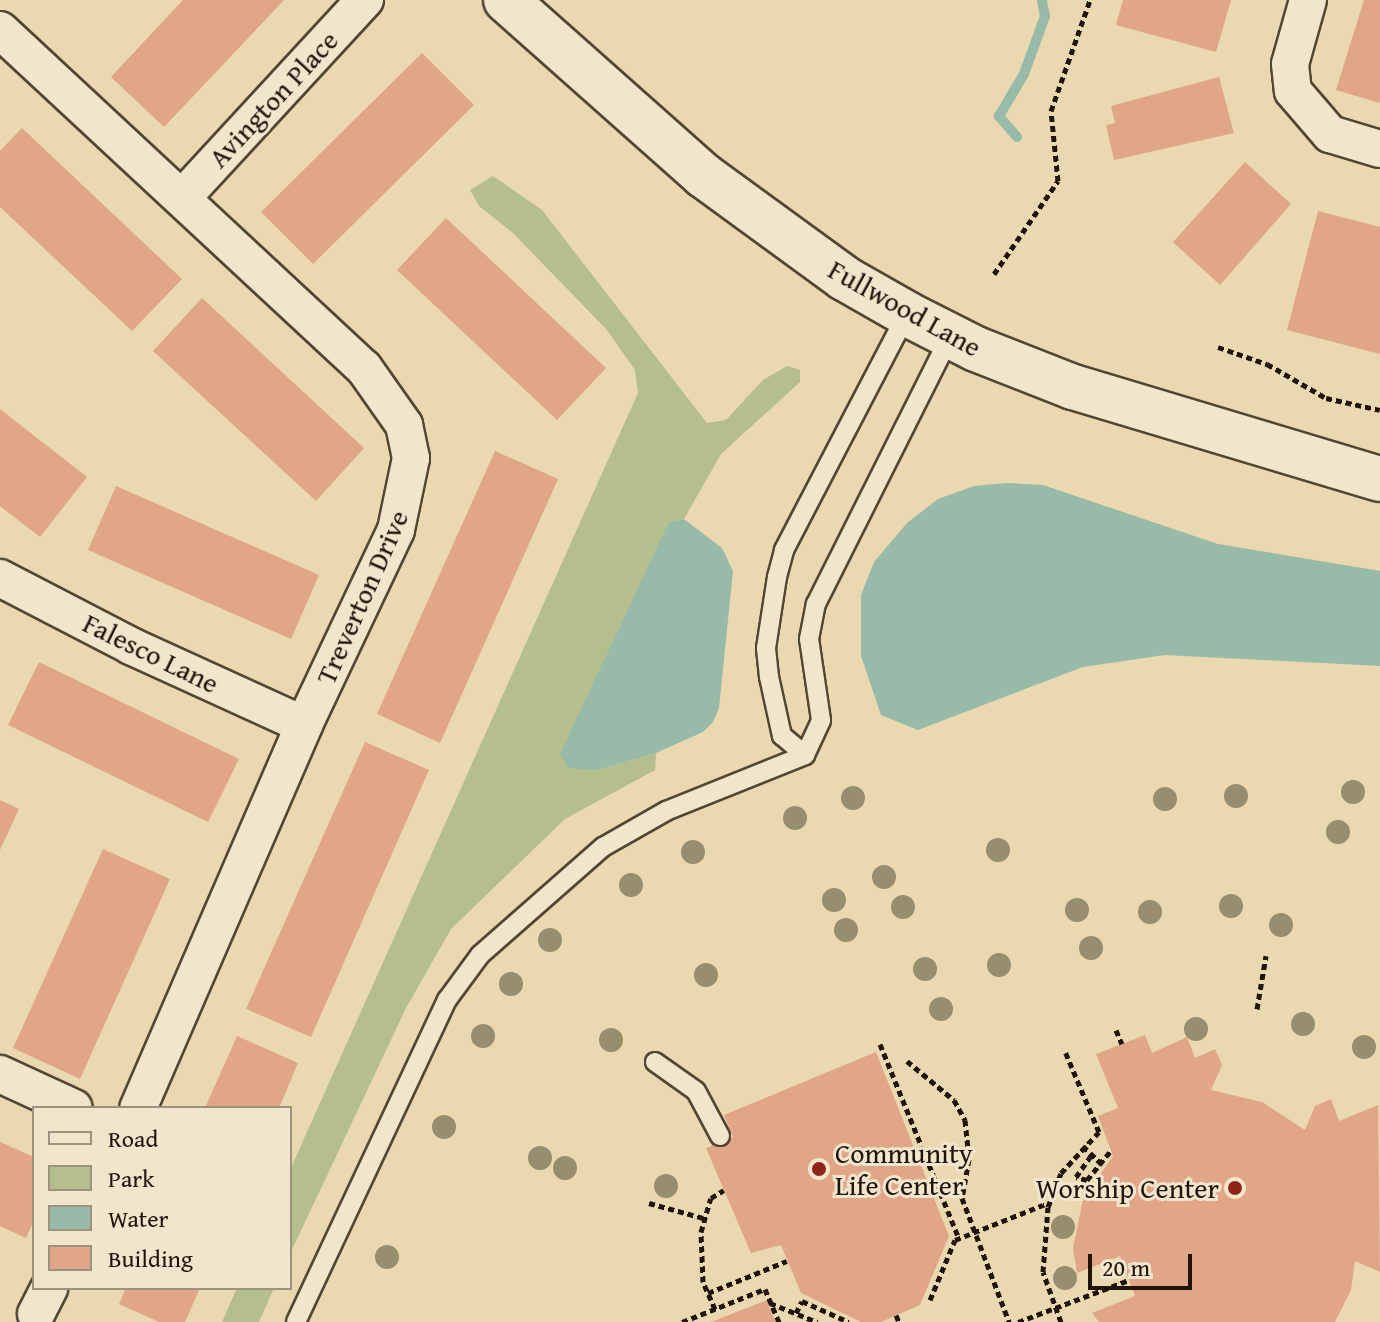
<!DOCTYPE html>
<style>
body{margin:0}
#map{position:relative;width:1380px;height:1322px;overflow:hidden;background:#e9d8b0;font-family:"Gentium Book Plus",serif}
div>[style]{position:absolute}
.green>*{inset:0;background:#b4bf8d}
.water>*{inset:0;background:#98baa8}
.stream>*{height:10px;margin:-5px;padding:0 5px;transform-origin:5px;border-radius:5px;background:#98baa8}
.building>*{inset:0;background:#e1a587}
.path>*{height:5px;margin-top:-2.5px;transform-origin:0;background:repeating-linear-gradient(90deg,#20150c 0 6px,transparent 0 10px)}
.roads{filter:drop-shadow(2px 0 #524635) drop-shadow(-2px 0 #524635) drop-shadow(0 2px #524635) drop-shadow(0 -2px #524635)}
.service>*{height:18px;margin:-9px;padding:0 9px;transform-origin:9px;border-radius:9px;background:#f1e6cc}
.minor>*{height:36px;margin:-18px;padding:0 18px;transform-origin:18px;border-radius:18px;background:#f1e6cc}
.tertiary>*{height:44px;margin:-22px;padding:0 22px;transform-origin:22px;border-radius:22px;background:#f1e6cc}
.path-bridge>*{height:5px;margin-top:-2.5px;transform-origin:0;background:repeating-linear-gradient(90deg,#20150c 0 6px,transparent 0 10px)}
.trees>*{width:24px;height:24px;margin:-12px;border-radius:50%;background:#978d6f}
.dots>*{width:22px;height:22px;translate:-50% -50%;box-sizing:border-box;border:4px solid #f1e6cc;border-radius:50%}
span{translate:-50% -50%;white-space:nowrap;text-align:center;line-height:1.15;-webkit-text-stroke:6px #f1e6cc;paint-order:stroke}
.street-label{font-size:28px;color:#20150c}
.poi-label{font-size:28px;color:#20150c}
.left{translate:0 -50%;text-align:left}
.right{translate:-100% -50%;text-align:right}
.legend{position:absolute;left:32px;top:1106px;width:260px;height:184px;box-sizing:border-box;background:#f1e6cc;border:2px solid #9d927f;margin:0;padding:10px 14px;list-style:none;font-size:24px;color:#20150c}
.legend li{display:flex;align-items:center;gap:16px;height:40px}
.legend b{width:40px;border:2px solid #9d927f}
.scale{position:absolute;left:1088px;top:1254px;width:104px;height:36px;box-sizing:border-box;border:4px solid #20150c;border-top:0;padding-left:10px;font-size:24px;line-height:28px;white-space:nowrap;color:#20150c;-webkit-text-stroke:6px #f1e6cc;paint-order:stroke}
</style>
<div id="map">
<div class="green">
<i style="clip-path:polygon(493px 176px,542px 210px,707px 423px,726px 420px,763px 380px,787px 366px,800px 370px,800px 382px,721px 454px,684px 519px,669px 522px,598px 770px,656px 753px,655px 770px,565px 819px,451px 929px,406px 1008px,290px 1254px,290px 1170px,638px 393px,635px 370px,607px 330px,512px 232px,479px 206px,470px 190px)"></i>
<i style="clip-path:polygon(237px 1288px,274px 1288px,259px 1322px,222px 1322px)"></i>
</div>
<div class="water">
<i style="clip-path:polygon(1007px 483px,1043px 485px,1218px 544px,1380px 571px,1380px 666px,1165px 655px,1083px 667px,918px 730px,881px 715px,861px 656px,861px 595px,874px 562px,907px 523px,938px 499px,974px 486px)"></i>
<i style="clip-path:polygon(684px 519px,722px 548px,733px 571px,719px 708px,713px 722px,703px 732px,656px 753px,598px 770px,568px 768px,560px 754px,669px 522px)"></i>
</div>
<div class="stream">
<i style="left:1017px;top:137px;width:28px;rotate:-131deg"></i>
<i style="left:999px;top:116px;width:49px;rotate:-59.2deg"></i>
<i style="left:1024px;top:74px;width:62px;rotate:-70.1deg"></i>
<i style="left:1045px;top:16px;width:16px;rotate:-101deg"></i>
</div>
<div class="building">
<i style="clip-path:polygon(183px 0,284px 0,164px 127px,111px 77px)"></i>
<i style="clip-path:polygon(1123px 0,1231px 0,1216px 52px,1116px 25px)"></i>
<i style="clip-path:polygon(1364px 0,1380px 0,1380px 103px,1336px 90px)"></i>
<i style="clip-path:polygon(422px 53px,474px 105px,313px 264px,261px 212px)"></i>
<i style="clip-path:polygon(1219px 77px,1234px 133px,1114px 160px,1106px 125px,1115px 123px,1111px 106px)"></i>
<i style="clip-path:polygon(22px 128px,182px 279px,132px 331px,0 207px,0 151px)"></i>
<i style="clip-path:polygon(1245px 162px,1291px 204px,1220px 285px,1173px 242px)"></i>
<i style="clip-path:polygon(1318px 211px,1380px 227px,1380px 354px,1287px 330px)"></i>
<i style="clip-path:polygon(446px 218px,606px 368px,557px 420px,397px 270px)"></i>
<i style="clip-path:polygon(202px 298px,364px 448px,316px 501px,153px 351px)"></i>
<i style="clip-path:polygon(0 409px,87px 477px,40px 537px,0 506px)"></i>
<i style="clip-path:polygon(495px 451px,558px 479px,440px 743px,377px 714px)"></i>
<i style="clip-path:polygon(116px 486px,319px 575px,291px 639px,88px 550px)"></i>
<i style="clip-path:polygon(39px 662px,239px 759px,208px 822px,8px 725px)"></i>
<i style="clip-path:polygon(365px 742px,429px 770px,311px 1037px,246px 1009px)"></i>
<i style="clip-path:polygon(0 800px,19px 809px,0 850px)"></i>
<i style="clip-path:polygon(103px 849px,170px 879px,80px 1079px,13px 1048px)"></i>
<i style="clip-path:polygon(1145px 1035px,1152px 1053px,1187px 1037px,1195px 1058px,1215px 1049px,1222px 1065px,1211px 1090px,1262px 1102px,1305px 1130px,1315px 1106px,1331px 1099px,1339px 1121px,1378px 1105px,1380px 1272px,1355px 1261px,1351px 1290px,1335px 1322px,1099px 1322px,1092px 1313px,1135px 1296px,1120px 1256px,1077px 1273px,1073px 1248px,1083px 1199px,1113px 1156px,1098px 1116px,1118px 1108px,1096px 1054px)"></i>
<i style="clip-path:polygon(237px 1036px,298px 1063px,279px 1108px,205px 1108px)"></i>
<i style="clip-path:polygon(876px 1052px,949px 1236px,920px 1305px,881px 1322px,861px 1322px,801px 1293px,781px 1245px,751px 1253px,706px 1148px,733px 1137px,724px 1115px)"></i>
<i style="clip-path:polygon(0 1142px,34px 1157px,34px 1220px,26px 1238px,0 1226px)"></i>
<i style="clip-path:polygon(126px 1288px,200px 1288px,185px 1322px,159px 1322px,119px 1304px)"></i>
<i style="clip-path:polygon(767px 1300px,775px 1322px,711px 1322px)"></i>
</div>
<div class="path">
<i style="left:994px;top:274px;width:113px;rotate:-55.5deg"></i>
<i style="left:1058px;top:181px;width:70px;rotate:-95.7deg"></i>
<i style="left:1051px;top:111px;width:118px;rotate:-70.6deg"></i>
<i style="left:1218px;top:347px;width:52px;rotate:19.1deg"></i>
<i style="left:1267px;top:364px;width:68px;rotate:30deg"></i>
<i style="left:1326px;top:398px;width:55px;rotate:12.5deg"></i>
<i style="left:1257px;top:1009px;width:54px;rotate:-80.4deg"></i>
<i style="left:1116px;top:1030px;width:15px;rotate:67deg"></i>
<i style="left:880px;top:1044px;width:210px;rotate:67.9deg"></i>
<i style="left:907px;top:1061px;width:61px;rotate:39.7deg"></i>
<i style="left:954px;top:1100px;width:23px;rotate:61deg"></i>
<i style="left:965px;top:1120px;width:39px;rotate:84deg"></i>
<i style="left:969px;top:1159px;width:40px;rotate:100deg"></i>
<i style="left:962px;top:1198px;width:133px;rotate:69.2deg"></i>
<i style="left:1083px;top:1146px;width:29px;rotate:44deg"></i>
<i style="left:1087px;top:1180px;width:11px;rotate:-165deg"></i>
<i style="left:1076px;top:1177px;width:28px;rotate:-55deg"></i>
<i style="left:649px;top:1203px;width:56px;rotate:15.5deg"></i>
<i style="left:708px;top:1293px;width:85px;rotate:-22.1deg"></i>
<i style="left:930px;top:1300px;width:65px;rotate:-67.4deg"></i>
<i style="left:955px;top:1240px;width:100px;rotate:-21.7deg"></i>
<i style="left:770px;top:1303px;width:51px;rotate:22deg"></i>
<i style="left:715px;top:1309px;width:30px;rotate:-114deg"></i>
<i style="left:703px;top:1282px;width:50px;rotate:-92.3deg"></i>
<i style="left:701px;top:1232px;width:35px;rotate:-74deg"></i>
<i style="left:711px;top:1198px;width:15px;rotate:-32deg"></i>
<i style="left:796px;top:1313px;width:13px;rotate:-63deg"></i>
<i style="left:802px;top:1301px;width:51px;rotate:24.1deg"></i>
<i style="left:896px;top:1315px;width:8px;rotate:67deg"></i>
<i style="left:682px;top:1322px;width:89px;rotate:-21.7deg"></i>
<i style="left:765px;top:1289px;width:36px;rotate:67deg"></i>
<i style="left:1018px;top:1322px;width:119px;rotate:-20.7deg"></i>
<i style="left:1061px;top:1322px;width:53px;rotate:-109.8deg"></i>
<i style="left:1043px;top:1272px;width:65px;rotate:-85.6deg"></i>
<i style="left:1048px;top:1207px;width:36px;rotate:-69deg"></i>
<i style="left:1061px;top:1173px;width:56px;rotate:-47.2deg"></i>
<i style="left:1099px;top:1132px;width:88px;rotate:-112.8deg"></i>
</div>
<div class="roads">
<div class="service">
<i style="left:805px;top:755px;width:30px;rotate:-140deg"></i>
<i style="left:782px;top:736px;width:60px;rotate:-102.4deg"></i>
<i style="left:769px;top:677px;width:29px;rotate:-96deg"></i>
<i style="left:766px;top:648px;width:72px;rotate:-81.2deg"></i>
<i style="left:777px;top:577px;width:28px;rotate:-75deg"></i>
<i style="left:784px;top:550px;width:266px;rotate:-62.5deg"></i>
<i style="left:655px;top:1062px;width:50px;rotate:35.3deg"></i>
<i style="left:696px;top:1091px;width:51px;rotate:61.9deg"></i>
<i style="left:296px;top:1322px;width:356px;rotate:-64.9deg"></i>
<i style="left:447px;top:1000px;width:56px;rotate:-53.7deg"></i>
<i style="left:480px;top:955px;width:164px;rotate:-41.3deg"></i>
<i style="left:603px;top:847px;width:73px;rotate:-29.7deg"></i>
<i style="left:666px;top:811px;width:150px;rotate:-21.9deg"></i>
<i style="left:805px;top:755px;width:38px;rotate:-65deg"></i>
<i style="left:821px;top:720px;width:82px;rotate:-98.4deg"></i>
<i style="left:809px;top:639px;width:36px;rotate:-79deg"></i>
<i style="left:816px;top:604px;width:300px;rotate:-63.4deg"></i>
</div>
<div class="minor">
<i style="left:1308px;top:0;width:66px;rotate:105.7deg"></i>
<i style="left:1290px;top:64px;width:27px;rotate:84deg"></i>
<i style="left:1293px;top:91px;width:57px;rotate:49.3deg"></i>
<i style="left:1330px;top:134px;width:52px;rotate:16.7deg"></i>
<i style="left:0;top:30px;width:497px;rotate:42.9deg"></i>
<i style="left:364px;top:368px;width:70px;rotate:54.9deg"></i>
<i style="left:404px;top:425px;width:34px;rotate:78deg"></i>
<i style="left:411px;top:458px;width:74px;rotate:101.8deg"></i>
<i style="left:396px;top:530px;width:216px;rotate:115.3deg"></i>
<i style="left:304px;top:725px;width:417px;rotate:113.4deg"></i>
<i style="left:182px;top:198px;width:270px;rotate:-47.3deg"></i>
<i style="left:0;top:578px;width:148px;rotate:27.4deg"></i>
<i style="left:131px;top:646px;width:190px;rotate:24.5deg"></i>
<i style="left:0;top:1074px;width:81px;rotate:24.7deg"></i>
<i style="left:36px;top:1314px;width:29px;rotate:-63deg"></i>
</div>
<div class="tertiary">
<i style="left:506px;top:0;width:264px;rotate:41.6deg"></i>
<i style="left:703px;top:175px;width:175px;rotate:36.1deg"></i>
<i style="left:844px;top:278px;width:73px;rotate:29.7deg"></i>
<i style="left:907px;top:314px;width:77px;rotate:26.9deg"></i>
<i style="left:976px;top:349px;width:104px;rotate:21.4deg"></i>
<i style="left:1073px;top:387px;width:320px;rotate:16.7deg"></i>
</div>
</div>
<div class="path-bridge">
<i style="left:1087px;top:1180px;width:38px;rotate:-51deg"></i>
</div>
<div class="trees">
<i style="left:1353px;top:792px"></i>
<i style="left:1236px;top:796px"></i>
<i style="left:853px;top:798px"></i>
<i style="left:1165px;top:799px"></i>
<i style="left:795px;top:818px"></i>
<i style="left:1338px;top:832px"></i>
<i style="left:998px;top:850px"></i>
<i style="left:693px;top:852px"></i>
<i style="left:884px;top:877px"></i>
<i style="left:631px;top:885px"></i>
<i style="left:834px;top:900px"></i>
<i style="left:1231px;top:906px"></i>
<i style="left:903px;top:907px"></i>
<i style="left:1077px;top:910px"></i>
<i style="left:1150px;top:912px"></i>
<i style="left:1281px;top:925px"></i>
<i style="left:846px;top:930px"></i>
<i style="left:550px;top:940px"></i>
<i style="left:1091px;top:948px"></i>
<i style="left:999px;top:965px"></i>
<i style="left:925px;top:969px"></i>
<i style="left:706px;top:975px"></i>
<i style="left:511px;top:984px"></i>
<i style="left:941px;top:1009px"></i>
<i style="left:1303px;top:1024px"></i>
<i style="left:1196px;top:1029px"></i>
<i style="left:483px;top:1036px"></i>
<i style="left:611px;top:1040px"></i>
<i style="left:1364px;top:1047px"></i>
<i style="left:444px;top:1127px"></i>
<i style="left:540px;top:1158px"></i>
<i style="left:565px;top:1168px"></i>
<i style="left:666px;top:1186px"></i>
<i style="left:1063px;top:1227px"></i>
<i style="left:387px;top:1257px"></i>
<i style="left:1065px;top:1278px"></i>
</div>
<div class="dots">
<i style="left:819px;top:1169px;background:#8f2418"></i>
<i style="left:1235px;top:1188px;background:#8f2418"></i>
</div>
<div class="street-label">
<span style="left:273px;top:99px;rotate:-47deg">Avington Place</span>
<span style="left:905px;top:308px;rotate:29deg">Fullwood Lane</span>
<span style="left:362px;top:597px;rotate:-66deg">Treverton Drive</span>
<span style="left:151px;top:653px;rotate:26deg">Falesco Lane</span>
</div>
<div class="poi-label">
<span class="left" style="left:835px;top:1169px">Community<br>Life Center</span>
<span class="right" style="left:1219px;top:1188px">Worship Center</span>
</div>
<ul class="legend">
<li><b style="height:10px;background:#f1e6cc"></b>Road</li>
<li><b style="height:22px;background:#b4bf8d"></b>Park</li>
<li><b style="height:22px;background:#98baa8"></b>Water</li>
<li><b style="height:22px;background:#e1a587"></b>Building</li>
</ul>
<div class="scale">20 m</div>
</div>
